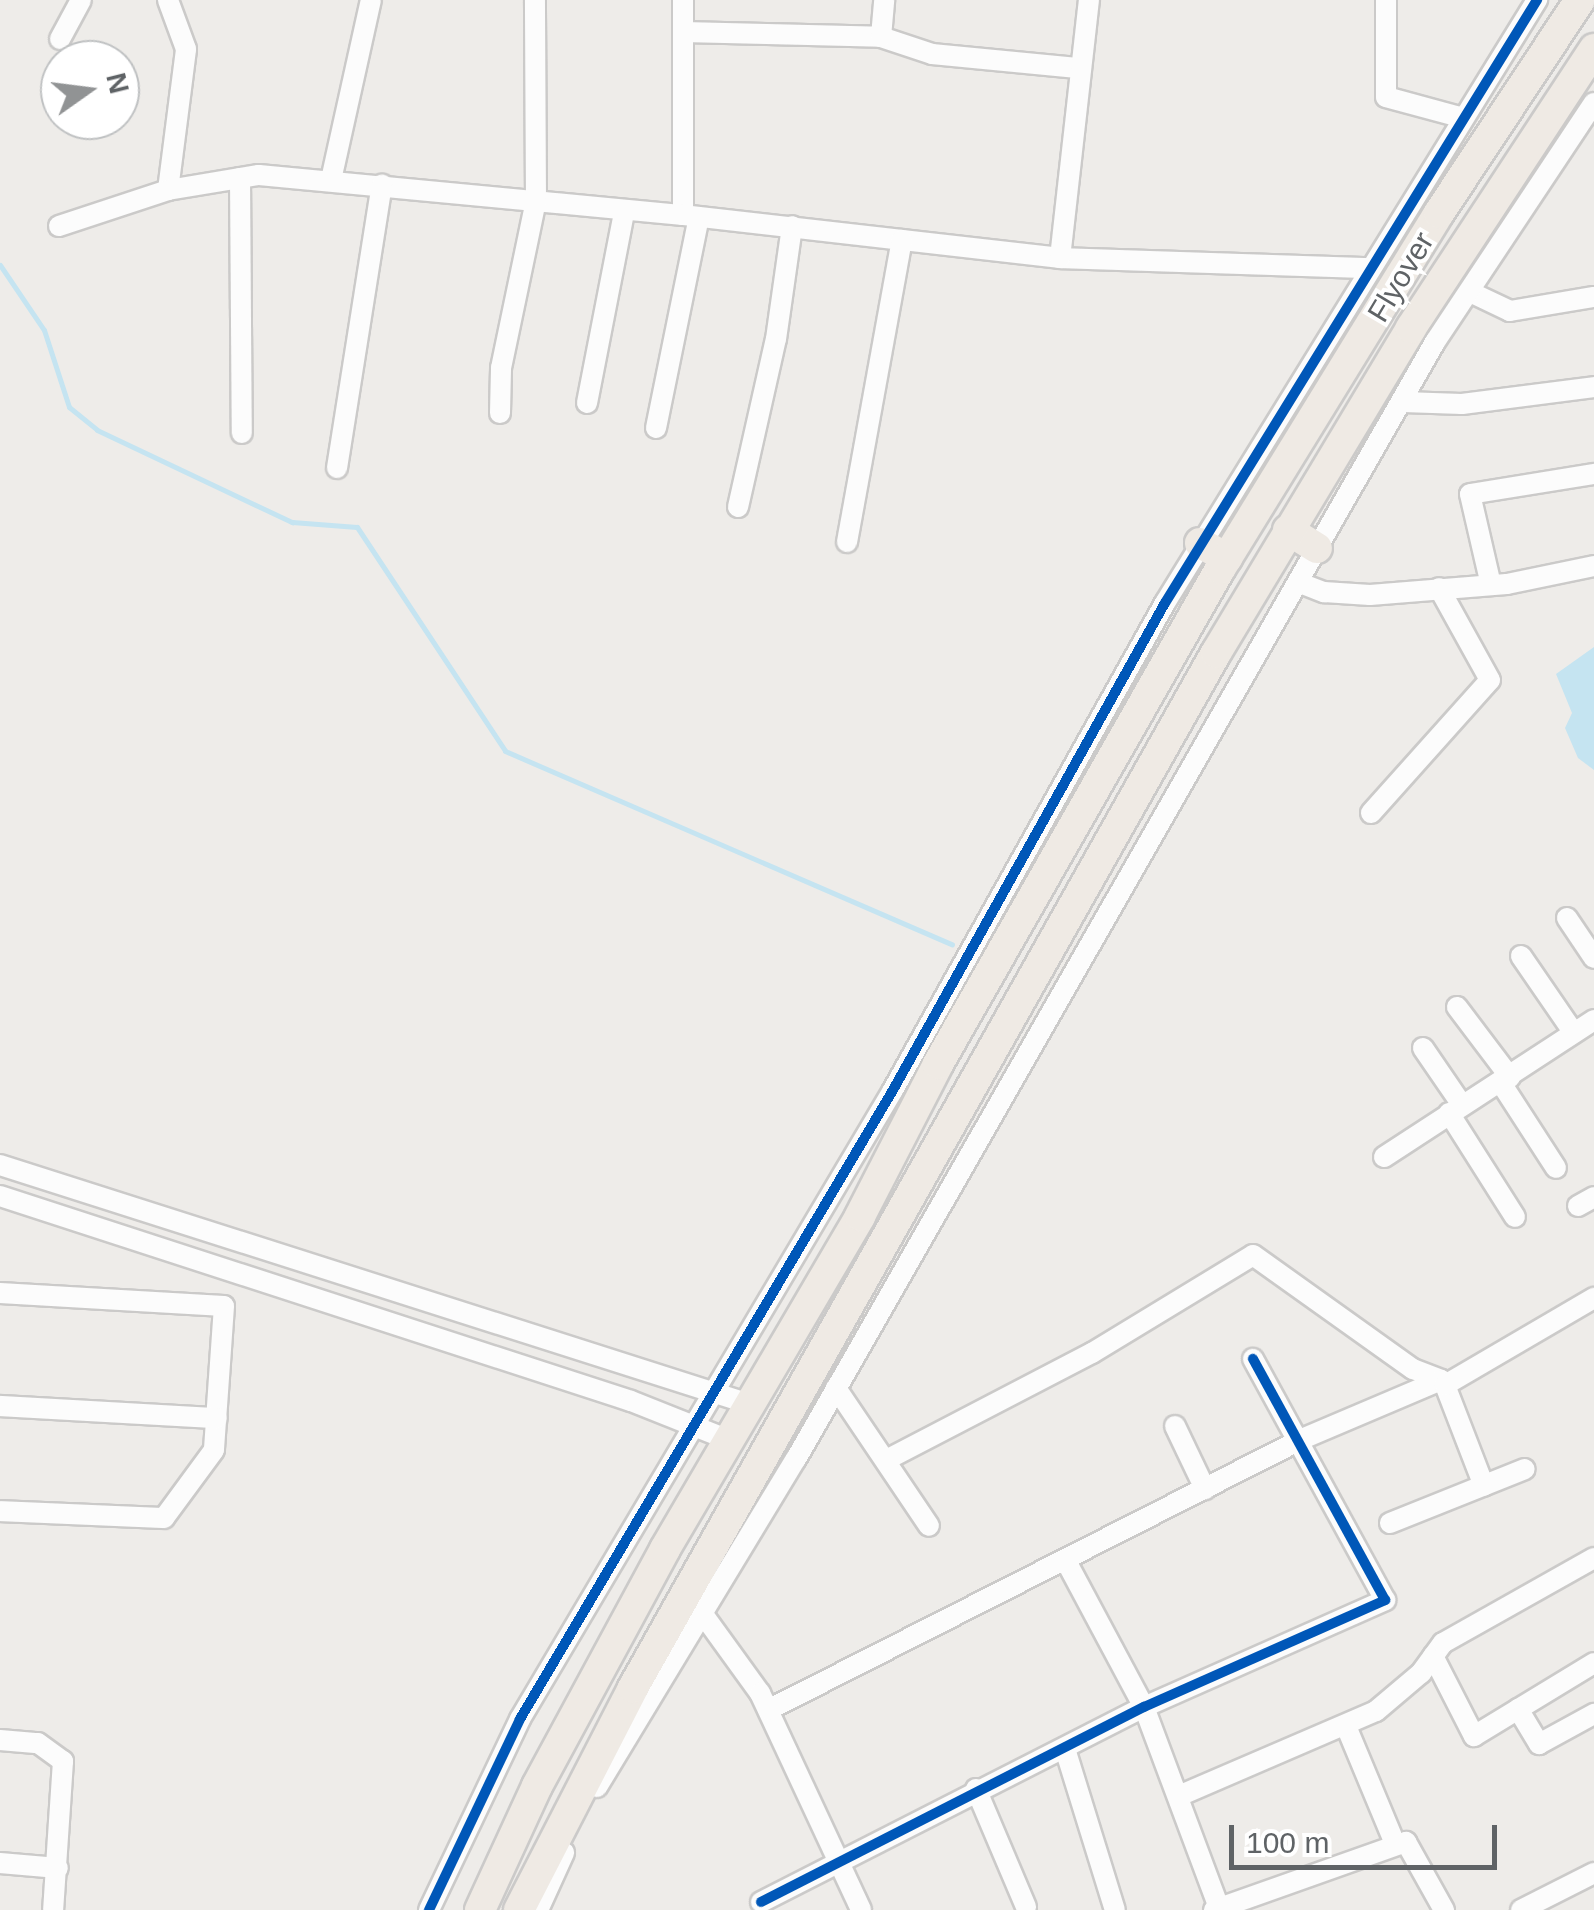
<!DOCTYPE html>
<style>
body{margin:0}
#map{position:relative;width:1594px;height:1910px;overflow:hidden;background:#eeece9;font-family:Helvetica,sans-serif}
div>[style]{position:absolute}
.water>*{inset:0;background:#c5e4f1}
.stream>*{height:5px;margin:-2.5px;padding:0 2.5px;transform-origin:2.5px;border-radius:2.5px;background:#c5e4f1}
.roads{filter:drop-shadow(2px 0 #cbcac9) drop-shadow(-2px 0 #cbcac9) drop-shadow(0 2px #cbcac9) drop-shadow(0 -2px #cbcac9)}
.minor>*{height:20px;margin:-10px;padding:0 10px;transform-origin:10px;border-radius:10px;background:#fcfcfc}
.highway>*{height:30px;margin:-15px;padding:0 15px;transform-origin:15px;border-radius:15px;background:#efeae4}
.cycleway>*{height:10px;margin:-5px;padding:0 5px;transform-origin:5px;border-radius:5px;background:#0057b8}
span{translate:-50% -50%;white-space:nowrap;text-align:center;line-height:1.15;-webkit-text-stroke:8px #fff;paint-order:stroke}
.street-label{font-size:30px;color:#5f6366}
.north{position:absolute;left:40px;top:40px;width:100px;height:100px;box-sizing:border-box;background:#fff;border:2px solid #bfc1c2;border-radius:50%;rotate:76deg;font-size:28px;font-weight:700;line-height:40px;text-align:center;color:#5f6366}
.north::after{content:'';display:block;margin:auto;width:35px;height:45px;background:#919394;clip-path:polygon(50% 0,100% 100%,50% 72%,0 100%)}
.scale{position:absolute;left:1229px;top:1825px;width:268px;height:45px;box-sizing:border-box;border:5px solid #5f6366;border-top:0;padding-left:12px;font-size:30px;line-height:35px;white-space:nowrap;color:#5f6366;-webkit-text-stroke:8px #fff;paint-order:stroke}
</style>
<div id="map">
<div class="water">
<i style="clip-path:polygon(1594px 647px,1594px 770px,1578px 758px,1565px 728px,1572px 713px,1556px 674px)"></i>
</div>
<div class="stream">
<i style="left:0;top:265px;width:78px;rotate:55.9deg"></i>
<i style="left:44px;top:330px;width:81px;rotate:72deg"></i>
<i style="left:69px;top:407px;width:36px;rotate:39deg"></i>
<i style="left:97px;top:430px;width:216px;rotate:25.3deg"></i>
<i style="left:292px;top:522px;width:65px;rotate:4.4deg"></i>
<i style="left:357px;top:527px;width:268px;rotate:56.5deg"></i>
<i style="left:505px;top:751px;width:487px;rotate:23.4deg"></i>
</div>
<div class="roads">
<div class="minor">
<i style="left:683px;top:0;width:215px;rotate:90deg"></i>
<i style="left:683px;top:215px;width:379px;rotate:6.5deg"></i>
<i style="left:1060px;top:258px;width:309px;rotate:1.9deg"></i>
<i style="left:1386px;top:0;width:97px;rotate:90deg"></i>
<i style="left:1386px;top:97px;width:77px;rotate:15.1deg"></i>
<i style="left:683px;top:32px;width:198px;rotate:1.4deg"></i>
<i style="left:881px;top:37px;width:54px;rotate:18.4deg"></i>
<i style="left:932px;top:54px;width:146px;rotate:5.5deg"></i>
<i style="left:881px;top:37px;width:37px;rotate:-85deg"></i>
<i style="left:60px;top:39px;width:44px;rotate:-61.7deg"></i>
<i style="left:240px;top:178px;width:255px;rotate:89.6deg"></i>
<i style="left:331px;top:180px;width:184px;rotate:-77.5deg"></i>
<i style="left:168px;top:190px;width:142px;rotate:-82.7deg"></i>
<i style="left:186px;top:49px;width:52px;rotate:-110.2deg"></i>
<i style="left:59px;top:226px;width:115px;rotate:-18.3deg"></i>
<i style="left:168px;top:190px;width:92px;rotate:-9.4deg"></i>
<i style="left:259px;top:175px;width:426px;rotate:5.4deg"></i>
<i style="left:1060px;top:258px;width:260px;rotate:-83.6deg"></i>
<i style="left:1470px;top:292px;width:44px;rotate:25.4deg"></i>
<i style="left:1510px;top:311px;width:85px;rotate:-9.5deg"></i>
<i style="left:1403px;top:402px;width:59px;rotate:1.9deg"></i>
<i style="left:1462px;top:404px;width:133px;rotate:-7.3deg"></i>
<i style="left:587px;top:403px;width:195px;rotate:-79deg"></i>
<i style="left:500px;top:413px;width:45px;rotate:-88.7deg"></i>
<i style="left:501px;top:368px;width:171px;rotate:-78.2deg"></i>
<i style="left:536px;top:201px;width:201px;rotate:-90.3deg"></i>
<i style="left:656px;top:428px;width:215px;rotate:-78.5deg"></i>
<i style="left:337px;top:468px;width:287px;rotate:-81deg"></i>
<i style="left:738px;top:507px;width:172px;rotate:-77.3deg"></i>
<i style="left:776px;top:339px;width:114px;rotate:-81.9deg"></i>
<i style="left:847px;top:542px;width:307px;rotate:-79.7deg"></i>
<i style="left:1300px;top:583px;width:26px;rotate:21deg"></i>
<i style="left:1324px;top:592px;width:46px;rotate:3.7deg"></i>
<i style="left:1370px;top:595px;width:137px;rotate:-4.6deg"></i>
<i style="left:1507px;top:584px;width:89px;rotate:-11.7deg"></i>
<i style="left:1491px;top:585px;width:93px;rotate:-103deg"></i>
<i style="left:1470px;top:494px;width:126px;rotate:-9.2deg"></i>
<i style="left:1371px;top:813px;width:178px;rotate:-48.2deg"></i>
<i style="left:1490px;top:680px;width:105px;rotate:-119deg"></i>
<i style="left:1567px;top:918px;width:48px;rotate:56deg"></i>
<i style="left:1521px;top:956px;width:93px;rotate:55.5deg"></i>
<i style="left:1457px;top:1007px;width:88px;rotate:52.9deg"></i>
<i style="left:1423px;top:1048px;width:69px;rotate:55.6deg"></i>
<i style="left:1501px;top:1083px;width:101px;rotate:57.1deg"></i>
<i style="left:1449px;top:1113px;width:123px;rotate:57.6deg"></i>
<i style="left:1384px;top:1157px;width:251px;rotate:-33.1deg"></i>
<i style="left:0;top:1165px;width:787px;rotate:17.68deg"></i>
<i style="left:0;top:1196px;width:663px;rotate:18deg"></i>
<i style="left:631px;top:1401px;width:105px;rotate:21.7deg"></i>
<i style="left:1578px;top:1206px;width:18px;rotate:-29deg"></i>
<i style="left:0;top:1293px;width:224px;rotate:3.3deg"></i>
<i style="left:224px;top:1306px;width:144px;rotate:94deg"></i>
<i style="left:214px;top:1450px;width:84px;rotate:126.3deg"></i>
<i style="left:164px;top:1518px;width:164px;rotate:-177.6deg"></i>
<i style="left:1445px;top:1385px;width:108px;rotate:68.9deg"></i>
<i style="left:836px;top:1388px;width:166px;rotate:56deg"></i>
<i style="left:0;top:1406px;width:217px;rotate:3.2deg"></i>
<i style="left:1175px;top:1426px;width:70px;rotate:64.5deg"></i>
<i style="left:888px;top:1459px;width:230px;rotate:-27.5deg"></i>
<i style="left:1092px;top:1353px;width:188px;rotate:-31.3deg"></i>
<i style="left:1253px;top:1255px;width:196px;rotate:35.5deg"></i>
<i style="left:1413px;top:1369px;width:30px;rotate:21deg"></i>
<i style="left:1390px;top:1523px;width:145px;rotate:-21.8deg"></i>
<i style="left:1066px;top:1561px;width:166px;rotate:61.9deg"></i>
<i style="left:1144px;top:1707px;width:215px;rotate:69.5deg"></i>
<i style="left:702px;top:1613px;width:99px;rotate:54.1deg"></i>
<i style="left:760px;top:1693px;width:239px;rotate:65deg"></i>
<i style="left:1433px;top:1656px;width:90px;rotate:62.9deg"></i>
<i style="left:1474px;top:1736px;width:140px;rotate:-31.3deg"></i>
<i style="left:1518px;top:1709px;width:41px;rotate:59deg"></i>
<i style="left:1539px;top:1744px;width:63px;rotate:-28.6deg"></i>
<i style="left:768px;top:1710px;width:599px;rotate:-26.91deg"></i>
<i style="left:1302px;top:1439px;width:151px;rotate:-23deg"></i>
<i style="left:1441px;top:1380px;width:6px;rotate:51deg"></i>
<i style="left:1445px;top:1385px;width:173px;rotate:-30.3deg"></i>
<i style="left:1346px;top:1726px;width:128px;rotate:67.4deg"></i>
<i style="left:0;top:1740px;width:38px;rotate:5deg"></i>
<i style="left:38px;top:1743px;width:31px;rotate:36deg"></i>
<i style="left:63px;top:1761px;width:149px;rotate:93.8deg"></i>
<i style="left:1066px;top:1752px;width:165px;rotate:72.8deg"></i>
<i style="left:597px;top:1787px;width:384px;rotate:-58.8deg"></i>
<i style="left:796px;top:1459px;width:1287px;rotate:-60.23deg"></i>
<i style="left:1435px;top:342px;width:287px;rotate:-56.4deg"></i>
<i style="left:976px;top:1789px;width:128px;rotate:67deg"></i>
<i style="left:1181px;top:1795px;width:212px;rotate:-23.3deg"></i>
<i style="left:1376px;top:1711px;width:59px;rotate:-40.2deg"></i>
<i style="left:1421px;top:1673px;width:37px;rotate:-54deg"></i>
<i style="left:1443px;top:1643px;width:173px;rotate:-29.4deg"></i>
<i style="left:0;top:1863px;width:58px;rotate:4.9deg"></i>
<i style="left:761px;top:1902px;width:430px;rotate:-27deg"></i>
<i style="left:1144px;top:1707px;width:264px;rotate:-23.9deg"></i>
<i style="left:1385px;top:1600px;width:275px;rotate:-118.7deg"></i>
<i style="left:429px;top:1910px;width:212px;rotate:-64.5deg"></i>
<i style="left:520px;top:1719px;width:731px;rotate:-59.33deg"></i>
<i style="left:893px;top:1090px;width:558px;rotate:-60.82deg"></i>
<i style="left:1165px;top:603px;width:709px;rotate:-58.33deg"></i>
<i style="left:538px;top:1910px;width:63px;rotate:-65.5deg"></i>
<i style="left:1214px;top:1910px;width:204px;rotate:-19.5deg"></i>
<i style="left:1406px;top:1842px;width:78px;rotate:60.8deg"></i>
<i style="left:1521px;top:1910px;width:82px;rotate:-26.9deg"></i>
</div>
<div class="highway">
<i style="left:1288px;top:530px;width:34px;rotate:32deg"></i>
<i style="left:1200px;top:543px;width:31px;rotate:29deg"></i>
<i style="left:480px;top:1910px;width:136px;rotate:-65.3deg"></i>
<i style="left:537px;top:1786px;width:269px;rotate:-61.6deg"></i>
<i style="left:665px;top:1549px;width:386px;rotate:-59.6deg"></i>
<i style="left:860px;top:1216px;width:171px;rotate:-62.8deg"></i>
<i style="left:938px;top:1064px;width:570px;rotate:-60.33deg"></i>
<i style="left:1220px;top:569px;width:418px;rotate:-58.4deg"></i>
<i style="left:1439px;top:213px;width:255px;rotate:-56.5deg"></i>
<i style="left:519px;top:1910px;width:250px;rotate:-62.8deg"></i>
<i style="left:633px;top:1688px;width:1188px;rotate:-60.61deg"></i>
<i style="left:1216px;top:653px;width:379px;rotate:-59deg"></i>
<i style="left:1411px;top:328px;width:334px;rotate:-56.7deg"></i>
</div>
</div>
<div class="cycleway">
<i style="left:761px;top:1902px;width:430px;rotate:-27deg"></i>
<i style="left:1144px;top:1707px;width:264px;rotate:-23.9deg"></i>
<i style="left:1385px;top:1600px;width:275px;rotate:-118.7deg"></i>
<i style="left:429px;top:1910px;width:212px;rotate:-64.5deg"></i>
<i style="left:520px;top:1719px;width:731px;rotate:-59.33deg"></i>
<i style="left:893px;top:1090px;width:558px;rotate:-60.82deg"></i>
<i style="left:1165px;top:603px;width:709px;rotate:-58.33deg"></i>
</div>
<div class="street-label">
<span style="left:1401px;top:277px;rotate:-59deg">Flyover</span>
</div>
<div class="north">N</div>
<div class="scale">100 m</div>
</div>
